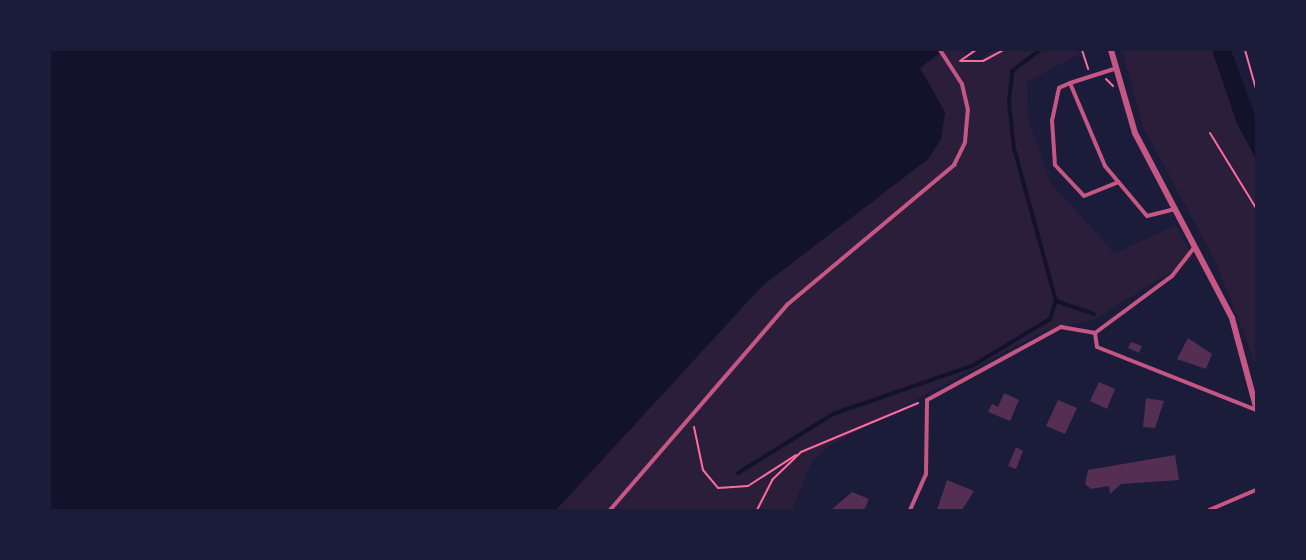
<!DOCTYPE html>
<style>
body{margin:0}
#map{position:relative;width:1306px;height:560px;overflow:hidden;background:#1b1b3a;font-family:Jost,sans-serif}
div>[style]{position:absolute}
.green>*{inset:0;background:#2a1e3b}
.water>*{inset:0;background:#12122b}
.stream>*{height:4px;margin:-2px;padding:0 2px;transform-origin:2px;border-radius:2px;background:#12122b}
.building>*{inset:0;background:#542f53}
.path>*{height:2px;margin:-1px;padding:0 1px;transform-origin:1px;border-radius:1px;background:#ff6b9d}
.service>*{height:4px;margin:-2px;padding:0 2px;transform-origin:2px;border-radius:2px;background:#c65784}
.minor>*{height:6px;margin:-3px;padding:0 3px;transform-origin:3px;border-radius:3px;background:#c65784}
span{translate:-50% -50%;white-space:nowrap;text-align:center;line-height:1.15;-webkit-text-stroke:4.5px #1b1b3a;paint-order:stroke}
.frame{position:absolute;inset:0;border:51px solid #1b1b3a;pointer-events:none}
</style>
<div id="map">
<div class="green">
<i style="clip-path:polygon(908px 50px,960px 50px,976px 62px,993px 50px,1087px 50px,1027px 82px,1028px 118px,1050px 182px,1115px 253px,1176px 225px,1193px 258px,1095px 319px,1044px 331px,829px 446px,812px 461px,792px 510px,556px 510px,762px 286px,928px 159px,941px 139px,945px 112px)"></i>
<i style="clip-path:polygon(1122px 50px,1212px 50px,1237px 123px,1256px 159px,1256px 365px,1215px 260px,1143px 127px)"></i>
</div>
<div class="water">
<i style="clip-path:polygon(50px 50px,944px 50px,920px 68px,945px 112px,941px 139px,928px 159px,762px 286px,556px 510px,50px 510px)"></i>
<i style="clip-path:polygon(1212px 50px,1231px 50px,1256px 118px,1256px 159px,1237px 123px)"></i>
</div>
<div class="stream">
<i style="left:1056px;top:301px;width:40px;rotate:18.9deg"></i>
<i style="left:738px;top:473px;width:112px;rotate:-31.8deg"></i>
<i style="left:833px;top:414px;width:147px;rotate:-19.1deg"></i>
<i style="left:972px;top:366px;width:91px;rotate:-31.1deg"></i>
<i style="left:1050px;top:319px;width:19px;rotate:-72deg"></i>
<i style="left:1056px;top:301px;width:158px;rotate:-105.4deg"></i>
<i style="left:1014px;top:149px;width:47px;rotate:-96.1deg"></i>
<i style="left:1009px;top:102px;width:31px;rotate:-84deg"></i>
<i style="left:1012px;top:71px;width:35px;rotate:-37deg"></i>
</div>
<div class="building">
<i style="clip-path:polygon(1188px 338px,1212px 354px,1206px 369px,1177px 359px)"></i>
<i style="clip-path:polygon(1131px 342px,1142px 346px,1139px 353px,1128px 348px)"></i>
<i style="clip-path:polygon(1099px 382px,1115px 389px,1107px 409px,1090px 401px)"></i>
<i style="clip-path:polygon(1004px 393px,1019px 400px,1010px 421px,988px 412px,992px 404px,998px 407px)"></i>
<i style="clip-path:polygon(1146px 398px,1164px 401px,1155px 428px,1143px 427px)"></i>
<i style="clip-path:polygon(1058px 400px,1077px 408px,1065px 434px,1046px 426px)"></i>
<i style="clip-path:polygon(1016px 447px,1023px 451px,1016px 469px,1008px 466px)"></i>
<i style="clip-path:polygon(1175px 455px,1179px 480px,1121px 484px,1110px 494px,1109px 486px,1091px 489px,1085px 484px,1088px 470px)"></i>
<i style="clip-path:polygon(947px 480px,974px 491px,962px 510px,937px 510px)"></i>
<i style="clip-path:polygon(852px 492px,869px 499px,864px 510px,831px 510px)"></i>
</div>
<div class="path">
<i style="left:1082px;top:50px;width:20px;rotate:72deg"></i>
<i style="left:1245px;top:50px;width:41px;rotate:74.2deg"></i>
<i style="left:960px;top:61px;width:19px;rotate:-35deg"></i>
<i style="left:961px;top:61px;width:22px"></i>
<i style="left:983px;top:61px;width:24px;rotate:-28deg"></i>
<i style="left:1106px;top:79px;width:10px;rotate:45deg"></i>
<i style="left:1210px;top:133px;width:88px;rotate:58.5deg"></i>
<i style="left:694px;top:427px;width:44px;rotate:78.2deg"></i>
<i style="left:703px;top:470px;width:23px;rotate:50deg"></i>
<i style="left:718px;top:488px;width:30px;rotate:-4deg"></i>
<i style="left:748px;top:486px;width:57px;rotate:-32.9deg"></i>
<i style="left:757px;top:510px;width:34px;rotate:-63deg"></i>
<i style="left:772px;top:480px;width:40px;rotate:-44deg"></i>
<i style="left:801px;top:452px;width:127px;rotate:-22.7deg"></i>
</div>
<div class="service">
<i style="left:1114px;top:69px;width:46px;rotate:162.3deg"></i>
<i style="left:1070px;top:83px;width:90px;rotate:67.1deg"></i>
<i style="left:1105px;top:166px;width:65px;rotate:50deg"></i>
<i style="left:1147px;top:216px;width:30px;rotate:-14deg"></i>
<i style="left:1070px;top:83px;width:12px;rotate:156deg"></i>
<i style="left:1059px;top:88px;width:33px;rotate:102deg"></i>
<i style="left:1052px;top:120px;width:45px;rotate:86.2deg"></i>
<i style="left:1055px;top:165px;width:42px;rotate:46.9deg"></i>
<i style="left:1084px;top:196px;width:37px;rotate:-22deg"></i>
<i style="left:1095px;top:333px;width:14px;rotate:82deg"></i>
<i style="left:1097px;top:347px;width:171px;rotate:21.6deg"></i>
<i style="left:610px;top:510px;width:272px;rotate:-49.2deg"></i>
<i style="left:788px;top:304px;width:217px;rotate:-39.9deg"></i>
<i style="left:954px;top:165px;width:25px;rotate:-64deg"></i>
<i style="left:965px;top:142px;width:32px;rotate:-85deg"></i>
<i style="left:968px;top:110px;width:27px;rotate:-103deg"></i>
<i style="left:962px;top:84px;width:40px;rotate:-122.9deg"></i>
<i style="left:910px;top:510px;width:39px;rotate:-66deg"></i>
<i style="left:926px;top:474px;width:74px;rotate:-89.2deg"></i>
<i style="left:927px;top:400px;width:153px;rotate:-28.6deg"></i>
<i style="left:1061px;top:327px;width:35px;rotate:10deg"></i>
<i style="left:1095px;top:333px;width:96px;rotate:-36.5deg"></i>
<i style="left:1172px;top:276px;width:37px;rotate:-52deg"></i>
<i style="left:1209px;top:510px;width:51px;rotate:-23.1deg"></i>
</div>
<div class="minor">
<i style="left:1111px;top:50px;width:86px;rotate:73.9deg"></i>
<i style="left:1135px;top:133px;width:209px;rotate:62.3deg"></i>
<i style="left:1232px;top:318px;width:92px;rotate:74.9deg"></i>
</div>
<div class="frame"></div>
</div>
